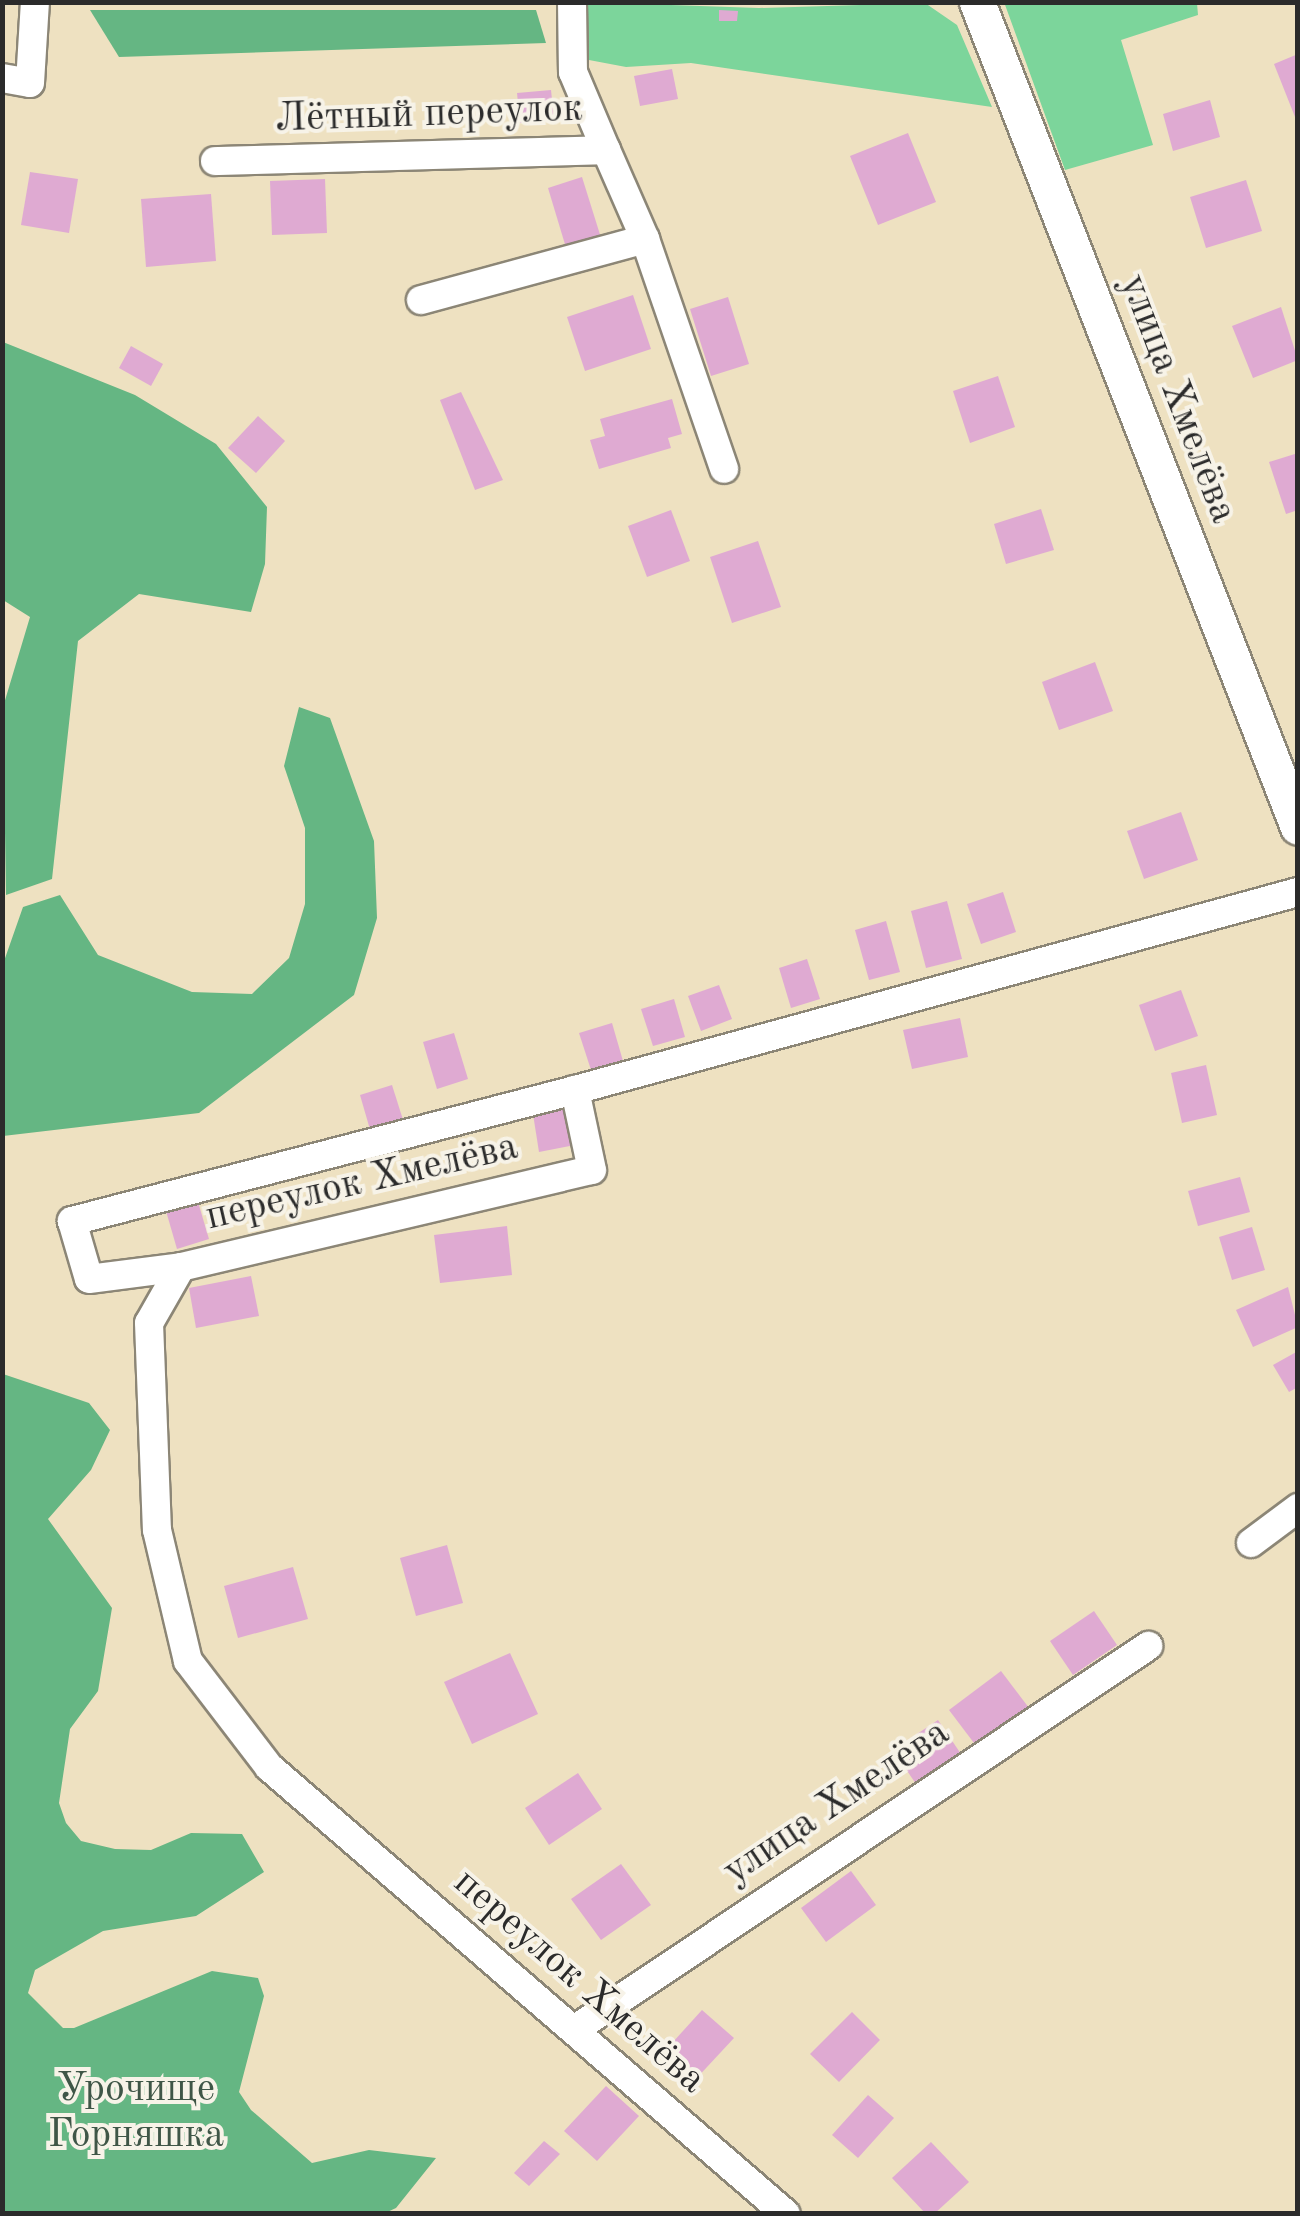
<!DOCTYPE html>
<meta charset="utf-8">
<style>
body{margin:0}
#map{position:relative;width:1300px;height:2216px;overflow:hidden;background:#eee1c1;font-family:"Old Standard TT",serif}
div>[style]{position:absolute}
.green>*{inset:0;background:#7cd59b}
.forest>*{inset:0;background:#65b683}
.building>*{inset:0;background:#dfaad2}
.roads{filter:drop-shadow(2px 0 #8c8676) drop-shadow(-2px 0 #8c8676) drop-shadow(0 2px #8c8676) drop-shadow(0 -2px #8c8676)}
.minor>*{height:28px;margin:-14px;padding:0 14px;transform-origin:14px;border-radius:14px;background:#fff}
.major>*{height:35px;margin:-17.5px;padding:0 17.5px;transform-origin:17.5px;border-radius:17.5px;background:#fff}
span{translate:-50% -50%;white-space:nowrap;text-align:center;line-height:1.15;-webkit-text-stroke:8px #f7f3e8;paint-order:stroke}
.street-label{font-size:40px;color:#2b2b2b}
.park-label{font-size:40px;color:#3f5647}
.frame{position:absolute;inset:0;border:5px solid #2b2b2b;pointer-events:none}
</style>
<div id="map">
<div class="green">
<i style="clip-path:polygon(583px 2px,759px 8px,925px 3px,957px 25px,992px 107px,691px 63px,626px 67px,589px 60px,579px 19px)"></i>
<i style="clip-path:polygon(1004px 2px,1197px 3px,1198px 15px,1121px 40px,1153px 145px,1065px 170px)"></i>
</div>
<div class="forest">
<i style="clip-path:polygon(90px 10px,536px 10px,546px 43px,119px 57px)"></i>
<i style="clip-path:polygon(3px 342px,135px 395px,216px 444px,267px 507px,265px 564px,251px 612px,139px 594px,78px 641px,52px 879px,6px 895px,3px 707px,30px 617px,3px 600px)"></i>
<i style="clip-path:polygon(299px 707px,330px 718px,374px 841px,377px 918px,354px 995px,199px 1113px,3px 1136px,3px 964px,23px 907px,60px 895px,98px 955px,192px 992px,252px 994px,289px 958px,305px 904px,305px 828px,284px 766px)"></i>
<i style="clip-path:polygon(3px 1374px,89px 1403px,110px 1430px,91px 1470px,48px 1519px,112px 1608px,98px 1691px,70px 1729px,59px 1803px,66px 1823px,81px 1841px,115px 1849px,151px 1850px,191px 1833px,242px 1834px,264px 1872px,196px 1916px,103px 1931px,35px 1970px,28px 1993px,63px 2028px,74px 2028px,212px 1971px,258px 1978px,264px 1996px,239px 2092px,251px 2110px,312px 2163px,369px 2150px,436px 2158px,396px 2208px,383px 2214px,3px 2213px)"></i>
</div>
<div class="building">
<i style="clip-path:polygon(719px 10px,738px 11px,737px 21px,719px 21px)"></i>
<i style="clip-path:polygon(1298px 54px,1298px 122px,1297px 122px,1274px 64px)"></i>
<i style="clip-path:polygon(672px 69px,678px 99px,640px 106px,634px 76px)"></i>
<i style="clip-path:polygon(551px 90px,554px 119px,520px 123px,517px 93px)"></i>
<i style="clip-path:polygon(1210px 100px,1220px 137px,1173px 151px,1163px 114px)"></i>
<i style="clip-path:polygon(908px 133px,936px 202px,878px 225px,850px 156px)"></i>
<i style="clip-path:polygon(30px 172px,78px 179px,69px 233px,21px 225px)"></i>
<i style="clip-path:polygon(582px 177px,602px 241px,567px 251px,548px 188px)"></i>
<i style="clip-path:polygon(325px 179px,327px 233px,272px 235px,270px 181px)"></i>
<i style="clip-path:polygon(1246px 180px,1262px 231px,1206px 248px,1190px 197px)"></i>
<i style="clip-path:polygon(211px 194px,216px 261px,146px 267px,141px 199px)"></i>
<i style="clip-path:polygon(633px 295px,651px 349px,585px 371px,567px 317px)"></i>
<i style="clip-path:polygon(728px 297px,749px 364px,711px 376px,690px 309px)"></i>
<i style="clip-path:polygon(1281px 307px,1298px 360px,1253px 378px,1232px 326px)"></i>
<i style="clip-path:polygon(131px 346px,163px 364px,151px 386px,119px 368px)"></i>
<i style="clip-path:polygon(998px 376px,1015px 427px,970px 443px,953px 391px)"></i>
<i style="clip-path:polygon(461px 392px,503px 480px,475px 490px,440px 400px)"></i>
<i style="clip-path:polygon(672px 399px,682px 434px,668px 438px,671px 448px,599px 469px,590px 440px,605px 436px,600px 419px)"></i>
<i style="clip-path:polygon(258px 416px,285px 441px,256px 473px,228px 448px)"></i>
<i style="clip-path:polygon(1298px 453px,1298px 510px,1286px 514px,1269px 462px)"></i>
<i style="clip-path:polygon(1041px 509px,1054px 550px,1006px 564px,994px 524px)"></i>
<i style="clip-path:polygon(671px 510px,690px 561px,647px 577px,628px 526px)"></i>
<i style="clip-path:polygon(758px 541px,781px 607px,732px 623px,710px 557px)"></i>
<i style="clip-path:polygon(1095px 662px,1113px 711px,1059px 730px,1042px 682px)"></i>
<i style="clip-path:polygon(1181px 812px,1198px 860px,1144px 879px,1127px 831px)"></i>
<i style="clip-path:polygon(1003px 892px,1016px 932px,981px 944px,967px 904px)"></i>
<i style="clip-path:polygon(947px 901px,962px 959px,926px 968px,911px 911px)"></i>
<i style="clip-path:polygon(886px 921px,900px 972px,869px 980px,855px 930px)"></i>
<i style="clip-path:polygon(807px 959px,820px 999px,791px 1008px,779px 968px)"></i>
<i style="clip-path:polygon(719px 985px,732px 1019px,701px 1031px,688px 996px)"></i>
<i style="clip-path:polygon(1181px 990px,1198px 1036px,1155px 1051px,1139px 1005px)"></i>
<i style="clip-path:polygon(674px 999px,685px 1037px,653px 1046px,641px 1009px)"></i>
<i style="clip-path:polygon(960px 1018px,968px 1057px,912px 1069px,903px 1030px)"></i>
<i style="clip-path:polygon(612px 1023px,623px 1061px,591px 1070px,579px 1033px)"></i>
<i style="clip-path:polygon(454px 1033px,468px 1079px,437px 1089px,423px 1042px)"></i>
<i style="clip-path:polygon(1206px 1065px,1217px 1115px,1182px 1123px,1171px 1073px)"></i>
<i style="clip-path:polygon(392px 1085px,404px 1123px,371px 1133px,360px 1095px)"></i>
<i style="clip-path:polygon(568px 1107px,575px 1145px,539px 1152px,533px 1114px)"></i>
<i style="clip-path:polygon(1240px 1177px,1250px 1212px,1198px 1226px,1188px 1191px)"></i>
<i style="clip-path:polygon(198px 1202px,209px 1239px,177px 1249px,166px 1211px)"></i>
<i style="clip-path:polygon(507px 1226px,512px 1275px,440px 1283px,434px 1235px)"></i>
<i style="clip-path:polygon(1252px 1227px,1265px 1270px,1232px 1280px,1219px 1237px)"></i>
<i style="clip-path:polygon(251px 1276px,259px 1316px,196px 1328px,189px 1288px)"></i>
<i style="clip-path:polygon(1288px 1287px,1298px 1327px,1253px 1347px,1236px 1310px)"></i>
<i style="clip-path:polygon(1298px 1351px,1298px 1387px,1289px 1392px,1273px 1365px)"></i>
<i style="clip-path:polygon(447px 1545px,463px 1603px,416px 1616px,400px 1558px)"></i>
<i style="clip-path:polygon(293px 1567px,308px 1619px,238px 1638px,224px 1586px)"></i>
<i style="clip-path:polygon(1094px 1611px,1117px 1645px,1073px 1675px,1050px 1641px)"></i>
<i style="clip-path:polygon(510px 1653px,538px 1714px,472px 1744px,444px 1682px)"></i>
<i style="clip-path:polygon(1001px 1671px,1029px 1708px,977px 1747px,949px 1710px)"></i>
<i style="clip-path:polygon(938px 1720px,961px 1754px,916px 1784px,893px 1750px)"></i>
<i style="clip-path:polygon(578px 1773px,602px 1809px,549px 1845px,525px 1808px)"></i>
<i style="clip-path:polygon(621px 1864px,651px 1905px,601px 1940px,571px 1899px)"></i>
<i style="clip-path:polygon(851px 1871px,876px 1905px,826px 1942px,801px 1908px)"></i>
<i style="clip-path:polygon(702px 2010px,734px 2038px,694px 2081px,663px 2053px)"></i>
<i style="clip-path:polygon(852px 2012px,880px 2040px,839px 2082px,810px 2054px)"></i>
<i style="clip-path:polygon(606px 2086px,639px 2116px,597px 2161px,564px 2131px)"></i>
<i style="clip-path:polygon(868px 2095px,894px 2118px,858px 2158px,832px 2135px)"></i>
<i style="clip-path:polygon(544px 2141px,560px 2154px,529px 2186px,514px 2173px)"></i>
<i style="clip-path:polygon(931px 2142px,969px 2182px,934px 2214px,926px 2214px,892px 2178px)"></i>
</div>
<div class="roads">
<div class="minor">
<i style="left:572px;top:2px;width:70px;rotate:89.2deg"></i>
<i style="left:573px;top:72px;width:85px;rotate:67.1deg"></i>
<i style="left:2px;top:78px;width:28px;rotate:10deg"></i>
<i style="left:30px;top:83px;width:81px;rotate:-86.5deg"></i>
<i style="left:215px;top:161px;width:391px;rotate:-1.6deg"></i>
<i style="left:606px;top:150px;width:97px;rotate:66.3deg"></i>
<i style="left:645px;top:239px;width:243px;rotate:71deg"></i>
<i style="left:421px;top:300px;width:232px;rotate:-15.2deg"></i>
<i style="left:575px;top:1090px;width:520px;rotate:165.4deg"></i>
<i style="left:72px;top:1221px;width:60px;rotate:73.7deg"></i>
<i style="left:89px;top:1279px;width:93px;rotate:-7.4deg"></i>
<i style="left:181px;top:1267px;width:422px;rotate:-13.3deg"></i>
<i style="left:592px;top:1170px;width:82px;rotate:-102deg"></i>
<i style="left:575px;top:1090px;width:750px;rotate:-15.32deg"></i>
<i style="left:181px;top:1267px;width:64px;rotate:119.7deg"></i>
<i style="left:149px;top:1323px;width:207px;rotate:87.8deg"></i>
<i style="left:157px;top:1530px;width:135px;rotate:76.7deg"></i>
<i style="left:188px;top:1661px;width:133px;rotate:52.6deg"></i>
<i style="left:269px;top:1767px;width:683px;rotate:40.85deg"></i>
<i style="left:1251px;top:1543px;width:59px;rotate:-36.7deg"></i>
<i style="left:574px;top:2030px;width:691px;rotate:-33.78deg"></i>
</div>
<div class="major">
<i style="left:977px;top:2px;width:885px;rotate:68.74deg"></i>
</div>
</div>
<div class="street-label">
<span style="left:429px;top:115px;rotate:-2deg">Лётный переулок</span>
<span style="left:1177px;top:399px;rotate:69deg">улица Хмелёва</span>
<span style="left:362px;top:1183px;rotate:-13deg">переулок Хмелёва</span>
<span style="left:837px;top:1803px;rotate:-34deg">улица Хмелёва</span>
<span style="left:579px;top:1982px;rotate:41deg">переулок Хмелёва</span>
</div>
<div class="park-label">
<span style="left:136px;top:2113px">Урочище<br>Горняшка</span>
</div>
<div class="frame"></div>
</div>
